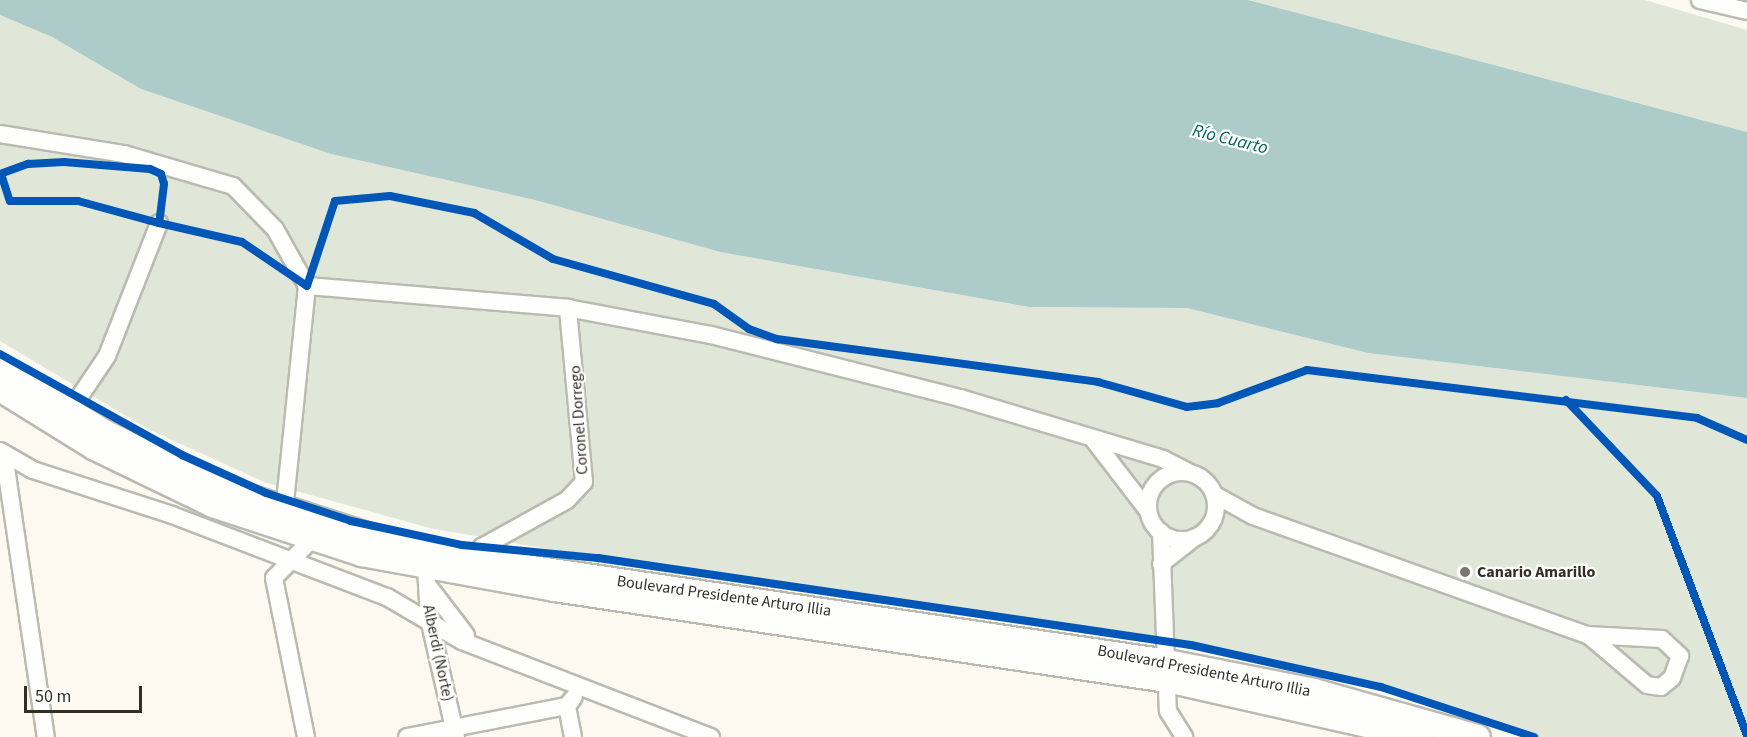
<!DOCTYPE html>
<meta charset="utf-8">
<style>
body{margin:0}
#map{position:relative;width:1747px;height:737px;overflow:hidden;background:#fbf9f0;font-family:"Source Sans 3",sans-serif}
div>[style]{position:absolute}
.green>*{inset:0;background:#e0e7d9}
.water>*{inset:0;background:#adcbc9}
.roads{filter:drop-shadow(2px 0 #bbbab1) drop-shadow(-2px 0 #bbbab1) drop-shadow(0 2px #bbbab1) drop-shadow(0 -2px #bbbab1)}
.minor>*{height:16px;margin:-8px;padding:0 8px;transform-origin:8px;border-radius:8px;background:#fefefd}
.minor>.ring{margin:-8px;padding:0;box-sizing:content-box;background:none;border:16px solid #fefefd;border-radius:50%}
.secondary>*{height:24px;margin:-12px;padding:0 12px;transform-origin:12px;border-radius:12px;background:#fefefd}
.cycleway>*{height:8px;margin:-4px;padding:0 4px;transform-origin:4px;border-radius:4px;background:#0057b8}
.dots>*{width:16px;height:16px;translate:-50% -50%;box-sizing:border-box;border:3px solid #fff;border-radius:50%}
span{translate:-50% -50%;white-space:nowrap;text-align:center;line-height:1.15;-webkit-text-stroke:4.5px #fff;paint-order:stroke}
.street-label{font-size:16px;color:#323026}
.poi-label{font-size:16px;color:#323026;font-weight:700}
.left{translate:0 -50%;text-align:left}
.water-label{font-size:18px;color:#006264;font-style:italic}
.scale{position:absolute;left:24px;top:686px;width:118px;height:27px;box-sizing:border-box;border:3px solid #323026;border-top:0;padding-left:8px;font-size:18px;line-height:21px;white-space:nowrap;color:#323026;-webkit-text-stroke:4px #fff;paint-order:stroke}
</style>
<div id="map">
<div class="green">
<i style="clip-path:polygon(1248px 0,1645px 0,1747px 30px,1747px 132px)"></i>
<i style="clip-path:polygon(0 15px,52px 37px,141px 89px,331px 154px,535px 200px,720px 252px,1029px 307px,1187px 308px,1368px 353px,1747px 398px,1747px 737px,1534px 737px,1381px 687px,1191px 645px,598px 558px,430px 528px,264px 482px,148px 429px,0 341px)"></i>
</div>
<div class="water">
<i style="clip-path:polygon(0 0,1248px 0,1747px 132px,1747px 398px,1368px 353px,1187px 308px,1029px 307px,720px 252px,535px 200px,331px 154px,141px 89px,52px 37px,0 15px)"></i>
</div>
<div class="roads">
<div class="minor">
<i style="left:1700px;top:0;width:48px;rotate:13.2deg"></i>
<i style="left:0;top:134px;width:126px;rotate:9.2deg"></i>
<i style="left:124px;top:154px;width:114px;rotate:16.4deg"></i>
<i style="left:233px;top:186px;width:60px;rotate:45.7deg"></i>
<i style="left:275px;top:229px;width:65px;rotate:60.7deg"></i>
<i style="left:307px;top:286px;width:227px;rotate:95.8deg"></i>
<i style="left:307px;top:286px;width:262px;rotate:4.8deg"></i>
<i style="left:568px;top:308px;width:146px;rotate:10.7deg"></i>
<i style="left:711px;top:335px;width:257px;rotate:14.2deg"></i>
<i style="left:960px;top:398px;width:212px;rotate:16.7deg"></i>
<i style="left:1163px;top:459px;width:29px;rotate:27deg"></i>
<i style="left:70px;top:411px;width:66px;rotate:-56.1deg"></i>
<i style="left:107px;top:356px;width:143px;rotate:-68.6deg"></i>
<i style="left:1092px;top:438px;width:92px;rotate:52.5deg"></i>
<i style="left:0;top:451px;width:38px;rotate:30deg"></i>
<i style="left:33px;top:470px;width:146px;rotate:17.9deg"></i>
<i style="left:172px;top:515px;width:230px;rotate:20.9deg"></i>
<i style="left:387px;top:597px;width:87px;rotate:30.4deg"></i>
<i style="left:462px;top:641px;width:267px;rotate:21.1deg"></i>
<i style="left:4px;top:454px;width:286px;rotate:81.6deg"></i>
<i class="ring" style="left:1148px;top:472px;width:52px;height:52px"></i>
<i style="left:1215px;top:495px;width:43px;rotate:28.9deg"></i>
<i style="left:1253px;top:516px;width:356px;rotate:19.6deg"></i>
<i style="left:1588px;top:635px;width:74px;rotate:3.1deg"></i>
<i style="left:1662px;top:639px;width:25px;rotate:43deg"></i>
<i style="left:1680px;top:656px;width:23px;rotate:110deg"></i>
<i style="left:1672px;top:678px;width:14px;rotate:141deg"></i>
<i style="left:1661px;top:687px;width:14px;rotate:-172deg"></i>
<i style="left:1647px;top:685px;width:77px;rotate:-139.7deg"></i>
<i style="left:1161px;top:532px;width:179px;rotate:87.8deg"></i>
<i style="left:1168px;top:711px;width:31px;rotate:58deg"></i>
<i style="left:467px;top:564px;width:23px;rotate:-49deg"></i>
<i style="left:482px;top:547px;width:97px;rotate:-28.9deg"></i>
<i style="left:567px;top:500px;width:25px;rotate:-47deg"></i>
<i style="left:584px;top:482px;width:175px;rotate:-95.3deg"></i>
<i style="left:1161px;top:564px;width:42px;rotate:-38.2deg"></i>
<i style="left:426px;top:568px;width:51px;rotate:86.6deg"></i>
<i style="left:429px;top:619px;width:121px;rotate:77.1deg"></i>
<i style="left:427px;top:584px;width:64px;rotate:52.6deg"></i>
<i style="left:306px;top:737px;width:162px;rotate:-101.4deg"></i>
<i style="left:274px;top:578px;width:54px;rotate:-45.7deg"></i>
<i style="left:312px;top:539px;width:10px;rotate:-73deg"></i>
<i style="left:407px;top:737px;width:163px;rotate:-11deg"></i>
<i style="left:573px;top:737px;width:32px;rotate:-101deg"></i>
<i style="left:567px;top:706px;width:11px;rotate:-52deg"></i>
</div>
<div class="secondary">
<i style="left:0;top:367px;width:123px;rotate:32deg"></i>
<i style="left:104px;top:432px;width:130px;rotate:25.6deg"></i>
<i style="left:221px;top:488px;width:157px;rotate:17.9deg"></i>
<i style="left:370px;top:536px;width:104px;rotate:12.8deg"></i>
<i style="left:471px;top:559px;width:705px;rotate:8.41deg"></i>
<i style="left:1168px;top:662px;width:149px;rotate:11.2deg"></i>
<i style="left:1314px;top:691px;width:170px;rotate:15.7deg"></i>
<i style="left:0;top:389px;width:112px;rotate:31.8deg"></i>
<i style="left:95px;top:448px;width:131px;rotate:25.8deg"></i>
<i style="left:213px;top:505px;width:157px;rotate:18.2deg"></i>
<i style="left:362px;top:554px;width:195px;rotate:10.3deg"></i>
<i style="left:554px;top:589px;width:620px;rotate:8.44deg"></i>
<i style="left:1167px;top:680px;width:259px;rotate:12.7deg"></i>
</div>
</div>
<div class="cycleway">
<i style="left:0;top:174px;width:30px;rotate:-20deg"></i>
<i style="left:28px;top:164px;width:36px;rotate:-3deg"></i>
<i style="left:64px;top:162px;width:86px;rotate:4.7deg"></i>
<i style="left:150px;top:169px;width:12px;rotate:24deg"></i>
<i style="left:161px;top:174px;width:10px;rotate:73deg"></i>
<i style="left:164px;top:184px;width:39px;rotate:97deg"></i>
<i style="left:159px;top:223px;width:85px;rotate:12.9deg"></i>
<i style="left:242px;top:242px;width:78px;rotate:34.1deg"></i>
<i style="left:307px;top:286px;width:89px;rotate:-71.8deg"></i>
<i style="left:335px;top:201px;width:55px;rotate:-5.2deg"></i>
<i style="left:390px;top:196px;width:86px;rotate:11.4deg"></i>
<i style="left:474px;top:213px;width:91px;rotate:30.2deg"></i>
<i style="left:553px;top:259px;width:167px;rotate:15.6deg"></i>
<i style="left:714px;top:304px;width:43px;rotate:35.5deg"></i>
<i style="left:749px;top:329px;width:30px;rotate:20deg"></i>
<i style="left:777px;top:339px;width:324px;rotate:7.6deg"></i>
<i style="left:1098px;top:382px;width:92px;rotate:15.7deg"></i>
<i style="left:1187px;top:407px;width:31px;rotate:-7deg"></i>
<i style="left:1218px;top:403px;width:95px;rotate:-20.3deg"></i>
<i style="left:1307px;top:370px;width:393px;rotate:7deg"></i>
<i style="left:1697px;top:418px;width:55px;rotate:23.7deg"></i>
<i style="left:1px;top:174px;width:28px;rotate:72deg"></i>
<i style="left:10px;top:201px;width:68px"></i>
<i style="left:78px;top:201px;width:84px;rotate:15.2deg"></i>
<i style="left:0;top:354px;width:208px;rotate:29deg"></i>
<i style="left:182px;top:455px;width:92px;rotate:24.3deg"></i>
<i style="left:266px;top:493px;width:89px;rotate:18.2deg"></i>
<i style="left:351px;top:521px;width:114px;rotate:12.2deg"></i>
<i style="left:462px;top:545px;width:137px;rotate:5.5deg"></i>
<i style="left:598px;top:558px;width:599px;rotate:8.35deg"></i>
<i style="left:1191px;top:645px;width:195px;rotate:12.5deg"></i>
<i style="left:1381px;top:687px;width:161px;rotate:18.1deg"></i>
<i style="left:1566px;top:400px;width:132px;rotate:46.5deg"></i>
<i style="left:1657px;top:496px;width:256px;rotate:69.4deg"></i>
</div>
<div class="dots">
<i style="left:1465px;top:572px;background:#78766d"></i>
</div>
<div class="street-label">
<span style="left:579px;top:420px;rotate:-94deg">Coronel Dorrego</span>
<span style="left:724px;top:596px;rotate:8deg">Boulevard Presidente Arturo Illia</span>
<span style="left:438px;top:653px;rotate:78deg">Alberdi (Norte)</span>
<span style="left:1204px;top:671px;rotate:11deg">Boulevard Presidente Arturo Illia</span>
</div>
<div class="poi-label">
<span class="left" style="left:1477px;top:572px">Canario Amarillo</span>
</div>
<div class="water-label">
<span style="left:1230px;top:140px;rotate:14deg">Río Cuarto</span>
</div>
<div class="scale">50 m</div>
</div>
